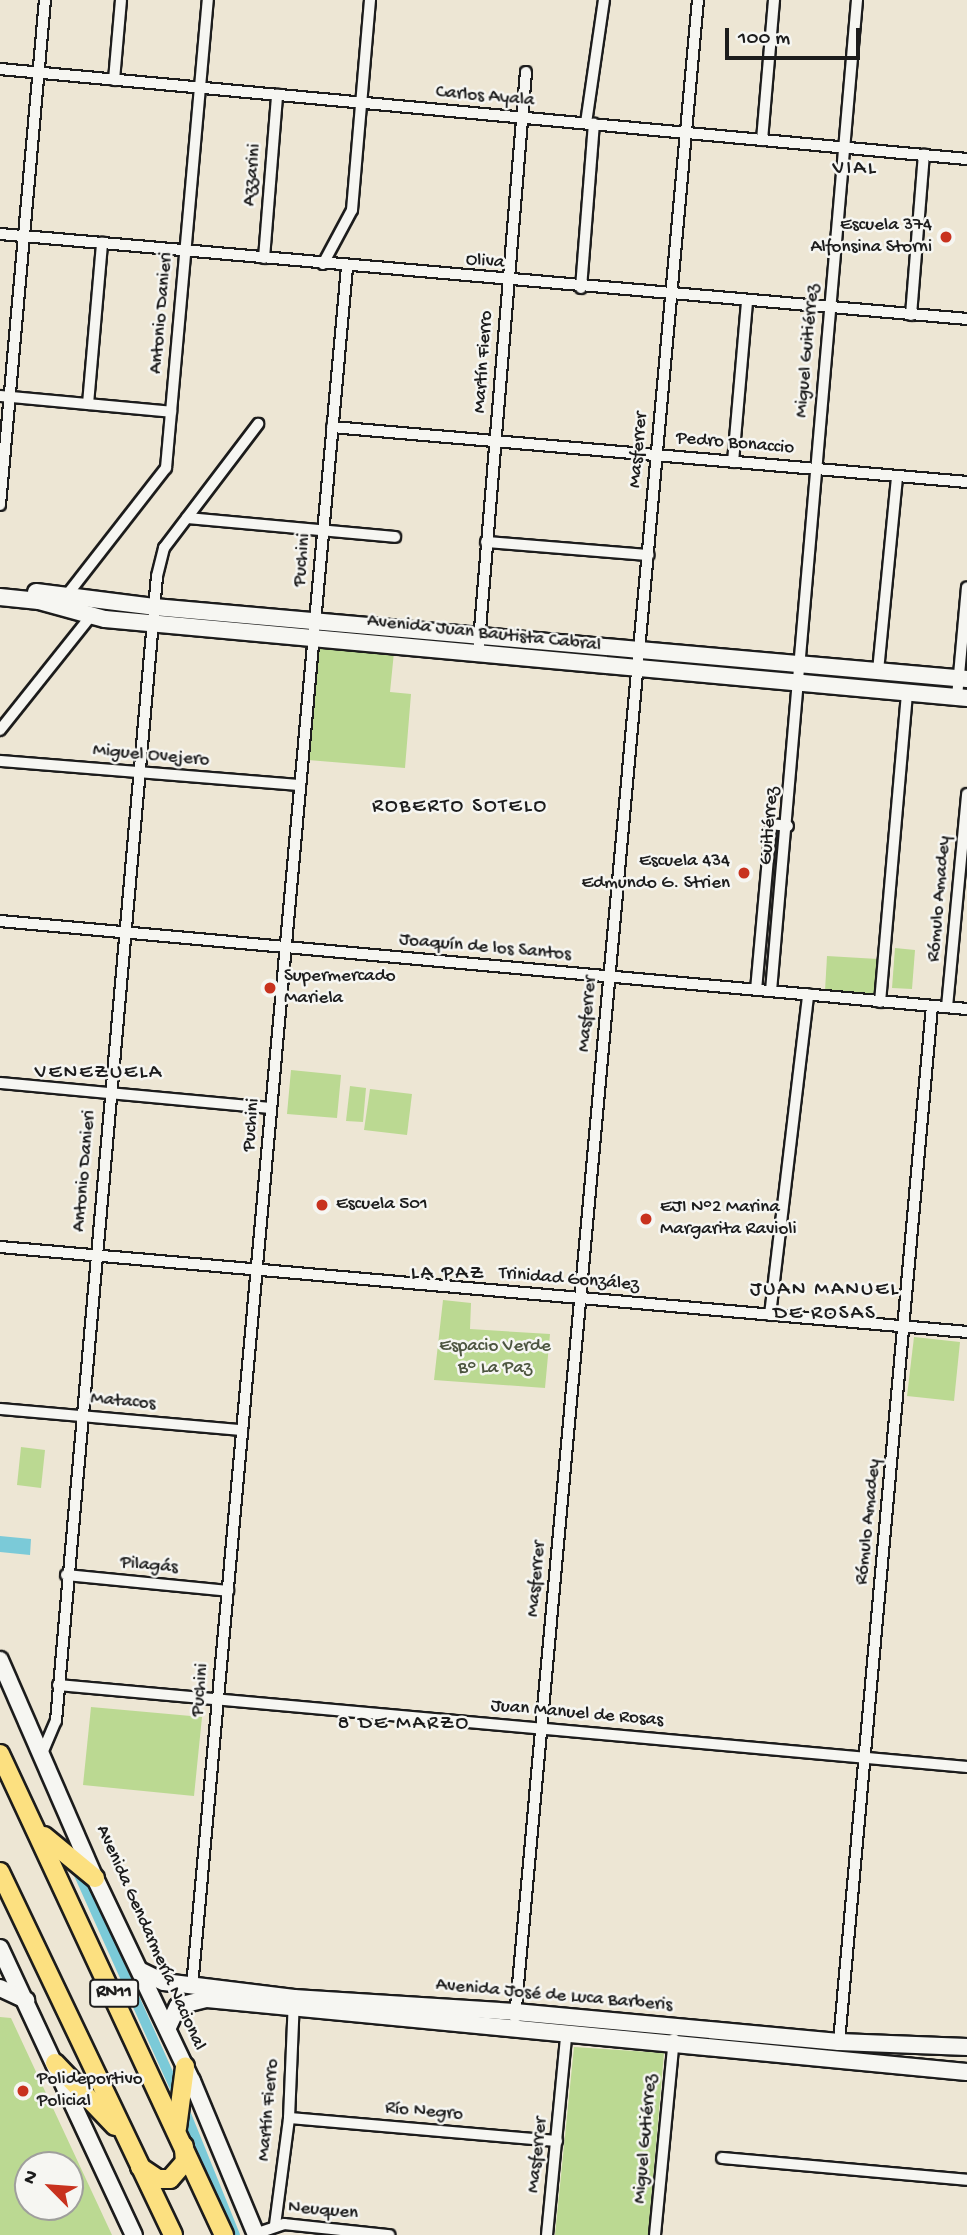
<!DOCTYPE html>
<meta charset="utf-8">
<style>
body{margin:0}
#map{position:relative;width:967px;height:2235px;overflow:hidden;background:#ede6d4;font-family:"Gochi Hand",sans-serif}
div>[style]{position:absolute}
.green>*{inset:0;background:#bbd992}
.water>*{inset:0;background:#7bcad8}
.canal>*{height:10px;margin:-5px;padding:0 5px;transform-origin:5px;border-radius:5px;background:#7bcad8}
.roads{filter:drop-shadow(2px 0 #1c1c1c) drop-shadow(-2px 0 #1c1c1c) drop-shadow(0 2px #1c1c1c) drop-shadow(0 -2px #1c1c1c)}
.minor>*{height:10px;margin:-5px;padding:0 5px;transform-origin:5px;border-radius:5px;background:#f6f6f2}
.secondary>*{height:16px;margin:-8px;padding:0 8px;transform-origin:8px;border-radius:8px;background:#f6f6f2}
.trunk>*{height:18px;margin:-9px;padding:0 9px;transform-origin:9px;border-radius:9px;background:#fce080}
.dots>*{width:19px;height:19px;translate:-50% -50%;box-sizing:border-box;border:4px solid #f6f6f2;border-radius:50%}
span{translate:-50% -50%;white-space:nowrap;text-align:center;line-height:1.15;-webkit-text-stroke:5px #f6f6f2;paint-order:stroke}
.shield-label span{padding:2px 5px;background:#f6f6f2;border:2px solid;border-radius:5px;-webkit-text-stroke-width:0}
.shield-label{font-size:18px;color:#1c1c1c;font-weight:700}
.street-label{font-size:19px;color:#1c1c1c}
.poi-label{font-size:19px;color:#1c1c1c}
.right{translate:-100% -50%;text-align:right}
.left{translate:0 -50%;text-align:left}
.park-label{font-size:19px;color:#4c553f}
.neighbourhood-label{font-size:21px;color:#1c1c1c;letter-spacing:2px}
.north{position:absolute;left:14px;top:2151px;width:70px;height:70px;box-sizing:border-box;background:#f6f6f2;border:2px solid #9f9f9c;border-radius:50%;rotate:295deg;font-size:19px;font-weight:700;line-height:28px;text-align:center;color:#1c1c1c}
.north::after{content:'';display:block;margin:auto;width:24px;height:32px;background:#c8321e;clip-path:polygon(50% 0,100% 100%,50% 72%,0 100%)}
.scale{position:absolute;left:725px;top:28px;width:135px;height:32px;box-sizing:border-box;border:4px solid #1c1c1c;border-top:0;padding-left:9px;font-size:21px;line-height:24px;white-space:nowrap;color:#1c1c1c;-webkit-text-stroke:5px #f6f6f2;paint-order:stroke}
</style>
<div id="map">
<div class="green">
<i style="clip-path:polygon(319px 645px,394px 652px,390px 692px,411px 694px,405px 768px,308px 760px)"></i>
<i style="clip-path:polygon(895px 948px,915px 950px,912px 989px,892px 988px)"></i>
<i style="clip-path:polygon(827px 956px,878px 959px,875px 995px,825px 991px)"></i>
<i style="clip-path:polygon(291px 1070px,341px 1075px,337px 1118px,287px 1114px)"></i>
<i style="clip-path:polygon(350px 1086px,366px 1088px,363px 1122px,346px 1121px)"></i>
<i style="clip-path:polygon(370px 1089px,412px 1094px,407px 1135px,364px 1130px)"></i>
<i style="clip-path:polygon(443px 1300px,471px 1303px,470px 1329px,550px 1334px,545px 1388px,434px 1380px)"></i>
<i style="clip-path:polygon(914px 1337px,960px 1342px,954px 1401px,907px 1396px)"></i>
<i style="clip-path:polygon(21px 1447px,45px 1450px,41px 1488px,17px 1485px)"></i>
<i style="clip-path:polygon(91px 1707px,202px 1717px,194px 1796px,83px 1785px)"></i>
<i style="clip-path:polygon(evenodd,0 2017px,11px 2018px,112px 2235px,0 2235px,0 2017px,28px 2165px,70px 2165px,70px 2207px,28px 2207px,28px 2165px)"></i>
<i style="clip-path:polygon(574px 2047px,664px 2053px,648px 2235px,555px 2235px)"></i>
</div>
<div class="water">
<i style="clip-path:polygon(0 1536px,31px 1539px,30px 1555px,0 1552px)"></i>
</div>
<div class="canal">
<i style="left:76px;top:1868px;width:247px;rotate:65.8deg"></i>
<i style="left:184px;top:2109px;width:136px;rotate:68deg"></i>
</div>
<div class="roads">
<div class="minor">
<i style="left:0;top:69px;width:971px;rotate:5.32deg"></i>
<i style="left:114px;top:80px;width:80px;rotate:-85deg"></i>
<i style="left:586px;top:123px;width:124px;rotate:-81.7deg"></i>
<i style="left:762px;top:140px;width:141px;rotate:-85.1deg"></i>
<i style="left:0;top:234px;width:971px;rotate:5.02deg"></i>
<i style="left:264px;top:258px;width:164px;rotate:-85.4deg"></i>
<i style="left:323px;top:264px;width:61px;rotate:-61.8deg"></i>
<i style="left:352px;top:210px;width:211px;rotate:-85.1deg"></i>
<i style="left:581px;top:288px;width:165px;rotate:-85.5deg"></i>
<i style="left:911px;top:315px;width:161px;rotate:-85.4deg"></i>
<i style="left:0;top:396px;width:172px;rotate:5.3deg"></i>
<i style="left:88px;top:404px;width:162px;rotate:-85deg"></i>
<i style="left:332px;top:427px;width:637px;rotate:4.95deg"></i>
<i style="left:733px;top:462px;width:162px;rotate:-85deg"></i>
<i style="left:0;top:505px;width:507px;rotate:-84.91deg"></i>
<i style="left:187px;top:518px;width:209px;rotate:5.2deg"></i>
<i style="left:486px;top:542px;width:163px;rotate:4.6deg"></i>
<i style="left:67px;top:595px;width:161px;rotate:-52.1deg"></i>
<i style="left:166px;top:468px;width:470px;rotate:-84.9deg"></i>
<i style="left:478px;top:654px;width:584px;rotate:-85.29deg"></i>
<i style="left:878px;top:671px;width:195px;rotate:-84.4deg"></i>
<i style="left:957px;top:697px;width:110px;rotate:-84.8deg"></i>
<i style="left:0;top:730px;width:146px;rotate:-51.4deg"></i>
<i style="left:0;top:761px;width:301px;rotate:4.6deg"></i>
<i style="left:0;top:921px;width:971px;rotate:5.2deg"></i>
<i style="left:756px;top:990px;width:167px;rotate:-84.8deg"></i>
<i style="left:771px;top:824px;width:17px;rotate:7deg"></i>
<i style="left:771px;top:991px;width:995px;rotate:-85.04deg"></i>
<i style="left:880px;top:1002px;width:311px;rotate:-85deg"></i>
<i style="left:947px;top:1007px;width:214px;rotate:-84.6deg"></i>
<i style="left:0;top:1083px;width:272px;rotate:5.3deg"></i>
<i style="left:0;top:1247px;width:971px;rotate:5.02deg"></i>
<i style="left:770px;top:1315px;width:323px;rotate:-83.2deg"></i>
<i style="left:0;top:1409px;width:243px;rotate:5deg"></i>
<i style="left:66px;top:1575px;width:163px;rotate:5.6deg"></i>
<i style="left:58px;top:1685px;width:913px;rotate:5.15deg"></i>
<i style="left:43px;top:1751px;width:33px;rotate:-67deg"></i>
<i style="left:56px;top:1721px;width:1149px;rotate:-84.96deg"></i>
<i style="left:157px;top:576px;width:29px;rotate:-76deg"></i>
<i style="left:164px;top:548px;width:156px;rotate:-52.8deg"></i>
<i style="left:192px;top:1987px;width:1727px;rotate:-84.85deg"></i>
<i style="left:515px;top:2018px;width:2026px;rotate:-84.82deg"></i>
<i style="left:839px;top:2042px;width:1040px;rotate:-84.87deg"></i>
<i style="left:289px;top:2118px;width:269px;rotate:4.9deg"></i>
<i style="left:722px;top:2158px;width:246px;rotate:5.1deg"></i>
<i style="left:275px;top:2225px;width:108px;rotate:-82.5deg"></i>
<i style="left:289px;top:2118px;width:117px;rotate:-87.6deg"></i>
<i style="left:255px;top:2234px;width:31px;rotate:-19deg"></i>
<i style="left:284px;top:2224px;width:106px;rotate:6deg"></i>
<i style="left:547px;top:2235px;width:199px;rotate:-84.5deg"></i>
<i style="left:655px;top:2235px;width:197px;rotate:-84.5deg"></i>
</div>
<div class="secondary">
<i style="left:36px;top:592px;width:119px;rotate:7.2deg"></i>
<i style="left:154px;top:607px;width:816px;rotate:5.06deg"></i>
<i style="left:0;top:597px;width:39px;rotate:6deg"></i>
<i style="left:39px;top:601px;width:68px;rotate:15.3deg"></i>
<i style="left:105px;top:619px;width:866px;rotate:5.24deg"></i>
<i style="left:0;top:1660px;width:238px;rotate:66.5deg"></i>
<i style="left:95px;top:1878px;width:225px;rotate:64.5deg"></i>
<i style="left:192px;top:2081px;width:167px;rotate:67.4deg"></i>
<i style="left:0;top:1948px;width:317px;rotate:65deg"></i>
<i style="left:141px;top:1971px;width:25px;rotate:26deg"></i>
<i style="left:164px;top:1982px;width:131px;rotate:7deg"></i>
<i style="left:294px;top:1998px;width:221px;rotate:3.6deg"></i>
<i style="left:515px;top:2012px;width:325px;rotate:5.3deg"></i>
<i style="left:839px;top:2042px;width:128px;rotate:2.2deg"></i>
<i style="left:0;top:1988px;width:29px;rotate:25deg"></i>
<i style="left:168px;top:2027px;width:23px;rotate:-65deg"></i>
<i style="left:178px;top:2006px;width:30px;rotate:-14deg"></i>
<i style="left:207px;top:1999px;width:763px;rotate:5.49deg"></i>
</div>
<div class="trunk">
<i style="left:0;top:1754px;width:531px;rotate:65.03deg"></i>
<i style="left:44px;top:1836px;width:66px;rotate:39.5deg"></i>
<i style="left:0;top:1872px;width:402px;rotate:64.5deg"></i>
<i style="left:55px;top:2063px;width:87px;rotate:46.4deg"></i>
<i style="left:177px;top:2128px;width:62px;rotate:-82.5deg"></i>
<i style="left:140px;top:2167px;width:22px;rotate:34deg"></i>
<i style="left:158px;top:2179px;width:12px"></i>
<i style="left:170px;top:2179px;width:23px;rotate:-49deg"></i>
<i style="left:185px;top:2162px;width:16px;rotate:-94deg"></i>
</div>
</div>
<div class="dots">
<i style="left:946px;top:237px;background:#c8321e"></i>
<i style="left:744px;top:873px;background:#c8321e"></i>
<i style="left:270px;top:988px;background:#c8321e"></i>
<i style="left:322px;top:1205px;background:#c8321e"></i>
<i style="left:646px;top:1219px;background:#c8321e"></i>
<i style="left:23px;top:2091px;background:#c8321e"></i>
</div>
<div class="shield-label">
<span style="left:114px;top:1993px">RN11</span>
</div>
<div class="street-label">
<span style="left:485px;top:97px;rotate:5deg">Carlos Ayala</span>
<span style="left:253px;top:175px;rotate:-85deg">Azzarini</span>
<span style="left:485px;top:262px;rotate:5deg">Oliva</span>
<span style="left:162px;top:313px;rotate:-85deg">Antonio Danieri</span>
<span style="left:808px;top:351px;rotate:-85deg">Miguel Guitiérrez</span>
<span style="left:484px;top:362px;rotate:-86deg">Martín Fierro</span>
<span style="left:735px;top:444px;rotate:5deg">Pedro Bonaccio</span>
<span style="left:639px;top:450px;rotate:-85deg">Masferrer</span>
<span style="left:303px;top:560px;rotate:-85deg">Puchini</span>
<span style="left:484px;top:634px;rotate:6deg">Avenida Juan Bautista Cabral</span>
<span style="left:151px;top:756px;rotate:5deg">Miguel Ovejero</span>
<span style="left:770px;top:826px;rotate:-85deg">Guitiérrez</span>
<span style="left:940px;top:899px;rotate:-85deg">Rómulo Amadey</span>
<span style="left:485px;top:948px;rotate:5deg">Joaquín de los Santos</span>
<span style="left:588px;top:1014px;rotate:-85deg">Masferrer</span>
<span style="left:252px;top:1125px;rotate:-85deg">Puchini</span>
<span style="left:85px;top:1171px;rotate:-85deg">Antonio Danieri</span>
<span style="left:569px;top:1280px;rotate:5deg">Trinidad González</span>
<span style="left:123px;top:1402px;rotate:5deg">Matacos</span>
<span style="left:869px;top:1522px;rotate:-84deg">Rómulo Amadey</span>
<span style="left:149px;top:1566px;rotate:5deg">Pilagás</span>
<span style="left:537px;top:1579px;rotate:-85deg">Masferrer</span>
<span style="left:201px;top:1690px;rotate:-85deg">Puchini</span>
<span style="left:577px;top:1714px;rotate:5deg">Juan Manuel de Rosas</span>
<span style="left:150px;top:1938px;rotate:66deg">Avenida Gendarmería Nacional</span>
<span style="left:554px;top:1996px;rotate:5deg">Avenida José de Luca Barberis</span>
<span style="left:269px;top:2110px;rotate:-85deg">Martín Fierro</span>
<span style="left:424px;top:2112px;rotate:5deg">Río Negro</span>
<span style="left:646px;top:2139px;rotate:-85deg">Miguel Gutiérrez</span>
<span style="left:538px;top:2155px;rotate:-84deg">Masferrer</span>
<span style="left:323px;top:2211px;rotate:5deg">Neuquen</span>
</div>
<div class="poi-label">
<span class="right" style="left:932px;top:237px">Escuela 374<br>Alfonsina Storni</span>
<span class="right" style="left:730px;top:873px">Escuela 434<br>Edmundo G. Strien</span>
<span class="left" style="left:284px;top:988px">Supermercado<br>Mariela</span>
<span class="left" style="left:336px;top:1205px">Escuela 501</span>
<span class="left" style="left:660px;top:1219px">EJI N°2 Marina<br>Margarita Ravioli</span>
<span class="left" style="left:37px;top:2091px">Polideportivo<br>Policial</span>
</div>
<div class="park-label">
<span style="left:495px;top:1358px">Espacio Verde<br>B° La Paz</span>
</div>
<div class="neighbourhood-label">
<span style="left:855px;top:170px">VIAL</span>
<span style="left:460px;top:808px">ROBERTO SOTELO</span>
<span style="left:99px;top:1074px">VENEZUELA</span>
<span style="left:448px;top:1275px">LA PAZ</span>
<span style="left:825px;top:1303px">JUAN MANUEL<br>DE ROSAS</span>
<span style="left:404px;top:1725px">8 DE MARZO</span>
</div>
<div class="north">N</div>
<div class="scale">100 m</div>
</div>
